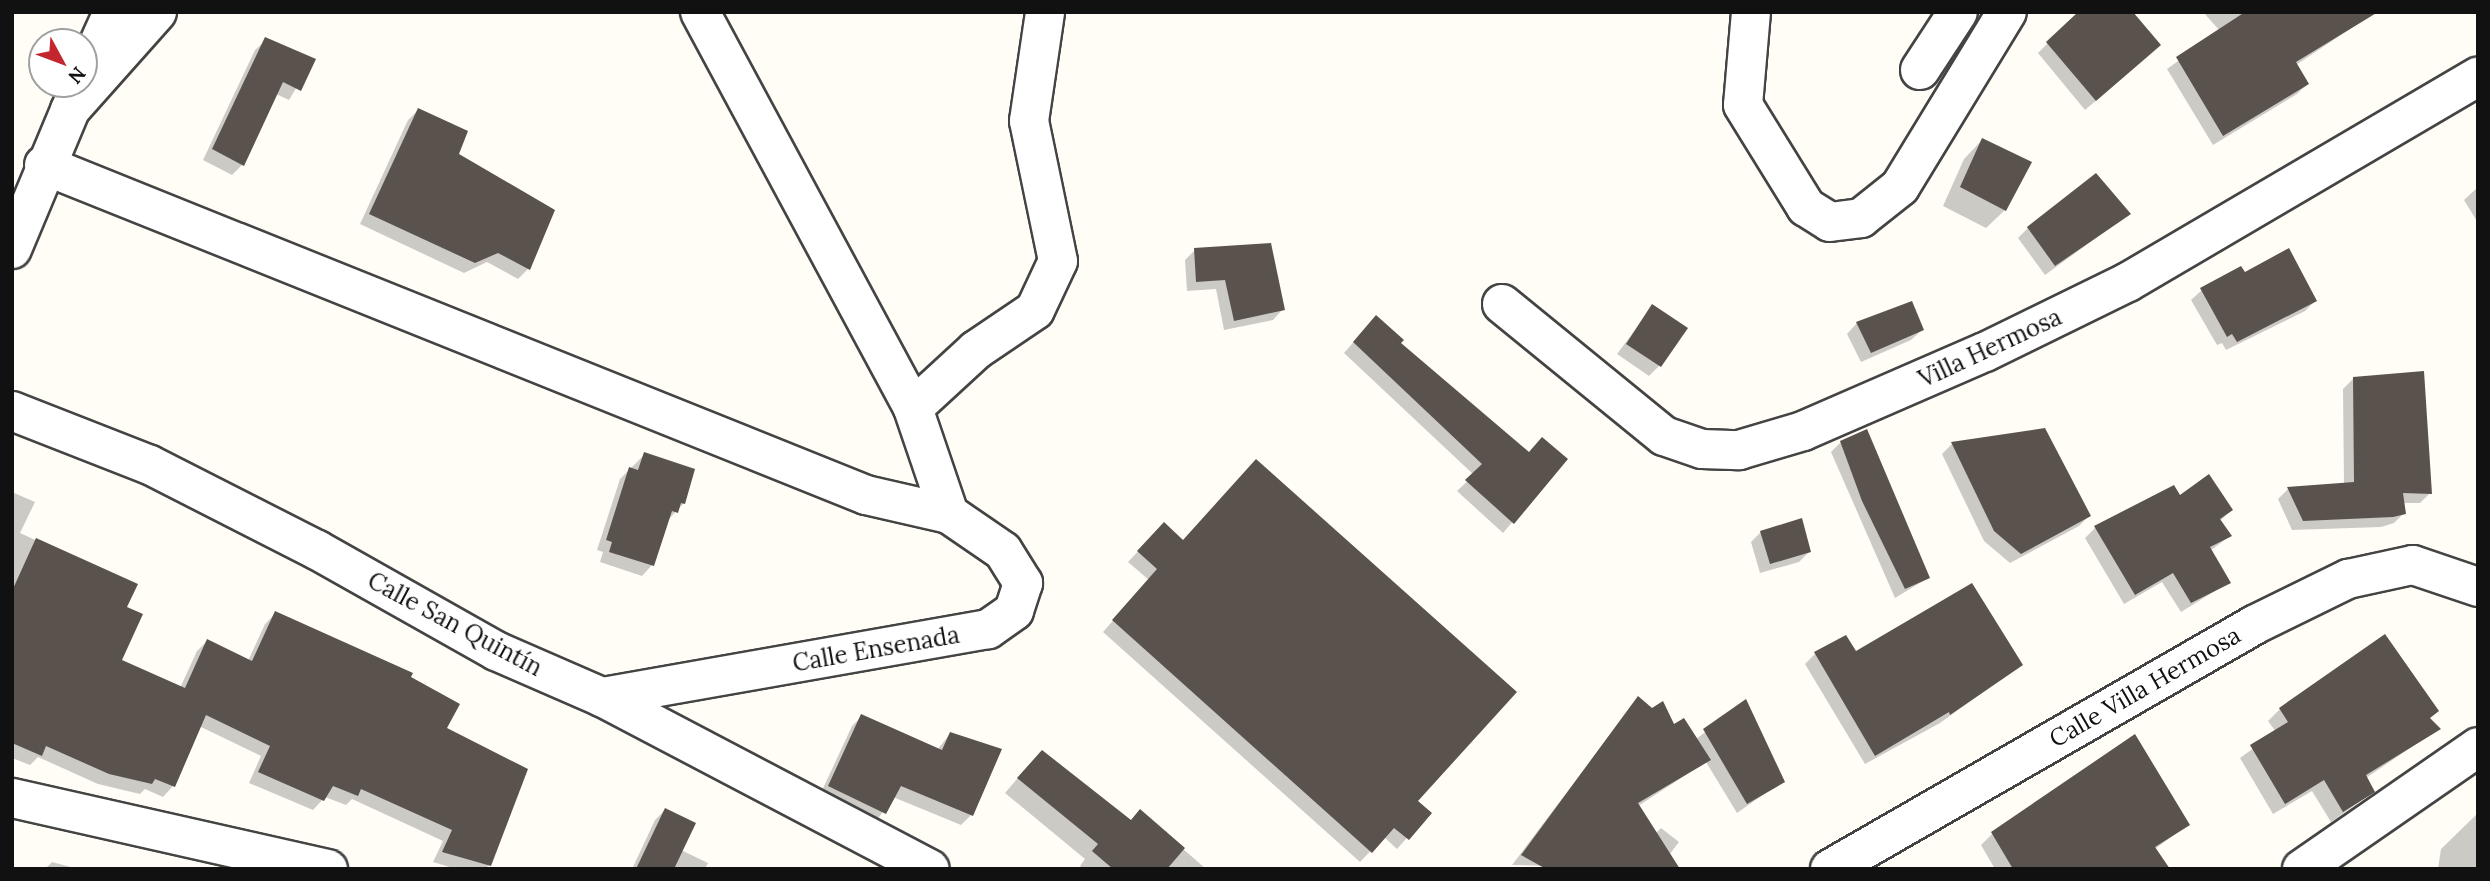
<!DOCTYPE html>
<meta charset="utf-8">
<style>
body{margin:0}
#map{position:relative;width:2490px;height:881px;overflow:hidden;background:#fffdf5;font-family:Lora,serif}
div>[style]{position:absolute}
.shadow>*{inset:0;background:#0003}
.building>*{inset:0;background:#5a524d}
.roads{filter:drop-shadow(2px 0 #444) drop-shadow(-2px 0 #444) drop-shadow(0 2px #444) drop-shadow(0 -2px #444)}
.minor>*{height:38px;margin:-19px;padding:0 19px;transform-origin:19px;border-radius:19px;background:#fff}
span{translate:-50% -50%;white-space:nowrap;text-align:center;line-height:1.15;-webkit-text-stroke:7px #fff;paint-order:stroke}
.street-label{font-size:24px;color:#111}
.frame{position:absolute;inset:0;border:14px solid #111;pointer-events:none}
.north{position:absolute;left:28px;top:28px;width:70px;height:70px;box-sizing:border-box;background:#fff;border:2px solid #a0a0a0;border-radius:50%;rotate:131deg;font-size:19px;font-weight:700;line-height:28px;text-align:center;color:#111}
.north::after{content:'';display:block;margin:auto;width:24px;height:32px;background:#c4262e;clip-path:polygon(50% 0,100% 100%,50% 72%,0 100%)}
</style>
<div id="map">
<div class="shadow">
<i style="clip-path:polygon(2203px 12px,2365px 12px,2368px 17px,2296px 65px,2307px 84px,2297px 94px,2213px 145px,2167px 69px,2220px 31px)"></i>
<i style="clip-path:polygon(266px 40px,313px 60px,289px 100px,276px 94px,242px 165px,232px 175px,203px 160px,255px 50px)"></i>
<i style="clip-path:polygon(2048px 43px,2149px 55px,2085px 110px,2038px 53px)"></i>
<i style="clip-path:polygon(418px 110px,456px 154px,553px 211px,528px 269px,518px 279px,487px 262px,464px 273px,360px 224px,408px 120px)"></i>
<i style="clip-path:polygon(1982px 140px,2005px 210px,1986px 228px,1943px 206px,1964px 159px)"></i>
<i style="clip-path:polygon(2478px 187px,2478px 223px,2464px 200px)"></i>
<i style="clip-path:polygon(2129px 214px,2045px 275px,2018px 238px,2028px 228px)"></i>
<i style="clip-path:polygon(1195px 250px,1283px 309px,1273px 320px,1224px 330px,1216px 289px,1187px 291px,1185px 260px)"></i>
<i style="clip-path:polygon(2202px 290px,2315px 301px,2305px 311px,2226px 350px,2222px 343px,2217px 345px,2191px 300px)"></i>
<i style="clip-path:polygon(1653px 306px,1659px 366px,1649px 376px,1617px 354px)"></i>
<i style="clip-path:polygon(1857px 323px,1922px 330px,1911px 340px,1861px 362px,1847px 334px)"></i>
<i style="clip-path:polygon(1366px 328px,1399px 343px,1528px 454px,1566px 459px,1503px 533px,1457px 491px,1474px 475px,1344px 353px)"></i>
<i style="clip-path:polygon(2354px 378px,2430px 493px,2420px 503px,2403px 503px,2404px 513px,2394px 523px,2381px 527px,2292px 530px,2278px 499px,2288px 489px,2344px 485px,2343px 389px)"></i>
<i style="clip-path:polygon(2044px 430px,2089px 516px,2079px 526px,2010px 563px,1984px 541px,1942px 454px,1952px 444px)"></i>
<i style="clip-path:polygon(1841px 442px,1928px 578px,1895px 598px,1831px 452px)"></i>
<i style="clip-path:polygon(645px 454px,684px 503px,666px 522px,652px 565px,642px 576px,600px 562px,603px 552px,597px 550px,620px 479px)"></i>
<i style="clip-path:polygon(2173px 487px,2179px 498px,2231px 510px,2220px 521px,2230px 536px,2210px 551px,2228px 583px,2181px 612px,2162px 582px,2124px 604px,2085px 538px,2095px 528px)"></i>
<i style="clip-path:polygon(12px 492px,35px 502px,20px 533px,135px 585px,124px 608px,120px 661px,180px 688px,197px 651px,207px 641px,248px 661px,265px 624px,276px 613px,409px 678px,445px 728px,489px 865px,485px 869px,456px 869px,433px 862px,443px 841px,352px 799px,346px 805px,325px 797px,313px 810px,249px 783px,261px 756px,199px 726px,173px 786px,163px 797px,145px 789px,140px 794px,98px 784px,38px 757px,30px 765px,12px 758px)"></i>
<i style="clip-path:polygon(1164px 524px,1429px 813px,1397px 849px,1384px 837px,1360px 862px,1103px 632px,1149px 580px,1128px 562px)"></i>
<i style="clip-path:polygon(1761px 532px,1809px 552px,1799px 562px,1760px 573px,1751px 542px)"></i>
<i style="clip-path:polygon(1815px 654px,1855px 654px,2021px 665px,1940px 723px,1865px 764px,1805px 664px)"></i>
<i style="clip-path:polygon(1638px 698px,1696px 739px,1745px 702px,1783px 781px,1737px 813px,1706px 762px,1638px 806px,1656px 833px,1661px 828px,1679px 842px,1669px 855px,1673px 869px,1512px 865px)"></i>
<i style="clip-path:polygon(2280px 709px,2429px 719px,2438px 729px,2366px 778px,2373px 792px,2331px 822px,2312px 791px,2273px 814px,2240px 758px,2276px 732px,2268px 721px)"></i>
<i style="clip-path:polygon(862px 716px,937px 750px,950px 734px,971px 815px,961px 825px,893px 797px,875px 823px,819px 797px,852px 726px)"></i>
<i style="clip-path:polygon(1028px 766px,1130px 822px,1141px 812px,1206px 869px,1083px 869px,1080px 866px,1085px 859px,1005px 793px)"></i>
<i style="clip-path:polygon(665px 810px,681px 850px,708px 863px,705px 869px,632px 869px,655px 820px)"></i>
<i style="clip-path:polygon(2478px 813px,2478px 869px,2438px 869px,2441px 849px)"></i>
<i style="clip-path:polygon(2187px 825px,2155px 849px,2168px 869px,1995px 869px,1981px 845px,1992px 834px)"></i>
<i style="clip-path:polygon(52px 862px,78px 869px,45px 869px)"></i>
</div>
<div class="building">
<i style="clip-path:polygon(2078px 12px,2133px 12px,2161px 45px,2096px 101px,2046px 42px)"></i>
<i style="clip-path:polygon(2245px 12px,2378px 12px,2296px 62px,2309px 84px,2223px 136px,2176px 57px)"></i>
<i style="clip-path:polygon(265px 37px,316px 59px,301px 91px,283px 82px,244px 166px,212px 149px)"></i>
<i style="clip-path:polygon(418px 108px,468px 131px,459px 154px,555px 210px,530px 270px,498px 253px,475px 263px,369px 214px)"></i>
<i style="clip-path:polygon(1982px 138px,2032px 162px,2006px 211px,1960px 187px)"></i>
<i style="clip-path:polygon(2096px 173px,2131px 214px,2055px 266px,2027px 227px)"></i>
<i style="clip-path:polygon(1271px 243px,1285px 310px,1234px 321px,1225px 280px,1196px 282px,1194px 248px)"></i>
<i style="clip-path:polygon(2289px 248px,2317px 301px,2237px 342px,2232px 334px,2227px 337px,2200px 288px,2241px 266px,2245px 272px)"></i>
<i style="clip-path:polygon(1912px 301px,1924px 330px,1871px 353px,1856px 322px)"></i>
<i style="clip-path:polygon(1652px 304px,1688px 328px,1661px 367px,1626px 344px)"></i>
<i style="clip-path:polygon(1376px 315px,1404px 340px,1401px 343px,1529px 452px,1542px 437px,1568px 459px,1514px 524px,1465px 480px,1482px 464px,1353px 342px)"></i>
<i style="clip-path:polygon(2424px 371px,2432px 494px,2403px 493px,2406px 514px,2393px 517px,2303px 521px,2287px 487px,2354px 482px,2353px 377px)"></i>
<i style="clip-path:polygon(2045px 428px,2091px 516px,2021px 554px,1994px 531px,1951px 442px)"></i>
<i style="clip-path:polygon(1867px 429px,1930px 578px,1905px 589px,1862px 501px,1840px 441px)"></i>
<i style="clip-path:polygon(644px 452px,695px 469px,685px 504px,681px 503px,678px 513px,672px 511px,654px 566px,609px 552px,612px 542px,606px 540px,629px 467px,638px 470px)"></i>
<i style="clip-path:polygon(1256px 459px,1517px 692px,1418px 801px,1432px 813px,1409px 840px,1394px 828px,1372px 853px,1112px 620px,1157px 569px,1137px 551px,1164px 522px,1183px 540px)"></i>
<i style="clip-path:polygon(2209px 474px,2233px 510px,2220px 519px,2232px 536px,2210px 547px,2231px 583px,2191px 603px,2173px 573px,2135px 595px,2094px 526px,2174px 485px,2180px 495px)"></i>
<i style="clip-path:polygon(1802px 518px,1811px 552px,1770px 564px,1760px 531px)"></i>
<i style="clip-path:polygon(36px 538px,138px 584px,127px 607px,143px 614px,122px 660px,185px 688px,207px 639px,252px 661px,275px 611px,413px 673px,411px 677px,460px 704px,447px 728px,528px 769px,491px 866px,442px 852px,452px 830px,361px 789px,358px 796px,333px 786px,324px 801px,258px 772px,270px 746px,206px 715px,175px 787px,155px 779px,152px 784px,109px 774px,46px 746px,42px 756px,12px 743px,12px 591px)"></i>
<i style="clip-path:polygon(1972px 583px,2023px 665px,1950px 715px,1949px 712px,1875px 756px,1814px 652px,1846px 635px,1856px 651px)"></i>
<i style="clip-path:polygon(2385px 634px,2439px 711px,2430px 718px,2441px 729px,2366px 775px,2375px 792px,2343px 812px,2324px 780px,2285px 804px,2250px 745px,2288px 722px,2279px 708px)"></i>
<i style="clip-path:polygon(1638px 696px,1652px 708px,1663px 701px,1674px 724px,1684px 718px,1711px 760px,1638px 803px,1680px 869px,1546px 869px,1521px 855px)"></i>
<i style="clip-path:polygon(1746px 699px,1785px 782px,1747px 804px,1703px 729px)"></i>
<i style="clip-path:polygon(861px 714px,942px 750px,950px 732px,1002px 749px,973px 816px,901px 786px,886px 814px,828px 786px)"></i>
<i style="clip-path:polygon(2135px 734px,2190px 825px,2155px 847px,2170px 869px,2013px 869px,1991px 832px)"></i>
<i style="clip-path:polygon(1042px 750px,1131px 820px,1140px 809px,1185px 848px,1167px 869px,1113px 869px,1092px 851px,1098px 844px,1017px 778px)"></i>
<i style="clip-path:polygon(665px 808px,696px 823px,674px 869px,636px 869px)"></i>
</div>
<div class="roads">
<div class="minor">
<i style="left:700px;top:12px;width:450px;rotate:61.7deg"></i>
<i style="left:913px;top:408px;width:112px;rotate:71.2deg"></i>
<i style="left:1751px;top:12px;width:93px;rotate:94.9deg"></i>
<i style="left:1743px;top:105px;width:120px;rotate:58.3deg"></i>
<i style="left:1806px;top:207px;width:28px;rotate:32deg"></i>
<i style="left:1830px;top:222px;width:31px;rotate:-7deg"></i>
<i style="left:1861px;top:218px;width:50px;rotate:-38.5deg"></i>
<i style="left:1900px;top:187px;width:205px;rotate:-58.6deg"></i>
<i style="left:1920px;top:70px;width:69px;rotate:-56.8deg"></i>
<i style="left:84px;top:76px;width:70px;rotate:-65.6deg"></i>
<i style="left:70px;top:110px;width:131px;rotate:-48.4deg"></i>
<i style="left:44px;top:165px;width:886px;rotate:21.87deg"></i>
<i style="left:866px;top:495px;width:85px;rotate:12.9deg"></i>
<i style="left:949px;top:514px;width:65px;rotate:34.4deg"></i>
<i style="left:1003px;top:551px;width:38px;rotate:58deg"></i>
<i style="left:1023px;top:583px;width:29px;rotate:108deg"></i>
<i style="left:1014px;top:611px;width:32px;rotate:145deg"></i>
<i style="left:988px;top:629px;width:392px;rotate:170deg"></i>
<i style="left:12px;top:249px;width:179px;rotate:-67.3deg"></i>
<i style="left:1502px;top:304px;width:209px;rotate:39.2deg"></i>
<i style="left:1664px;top:436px;width:40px;rotate:18.9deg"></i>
<i style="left:1702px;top:449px;width:37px;rotate:2deg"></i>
<i style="left:1739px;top:450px;width:67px;rotate:-16.5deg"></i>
<i style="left:1803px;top:431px;width:198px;rotate:-23.5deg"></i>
<i style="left:1985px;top:352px;width:159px;rotate:-26.1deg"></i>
<i style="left:2128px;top:282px;width:406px;rotate:-30.4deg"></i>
<i style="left:913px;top:408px;width:86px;rotate:-42.6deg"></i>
<i style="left:976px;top:350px;width:71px;rotate:-34.1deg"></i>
<i style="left:1035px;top:310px;width:54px;rotate:-64.9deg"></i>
<i style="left:1058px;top:261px;width:143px;rotate:-101.7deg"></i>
<i style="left:1029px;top:121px;width:110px;rotate:-81.6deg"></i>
<i style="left:12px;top:411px;width:148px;rotate:21.4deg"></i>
<i style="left:150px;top:465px;width:187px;rotate:27deg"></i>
<i style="left:317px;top:550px;width:206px;rotate:29.4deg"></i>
<i style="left:496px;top:651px;width:116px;rotate:23.5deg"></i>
<i style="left:602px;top:697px;width:370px;rotate:27.7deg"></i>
<i style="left:12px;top:798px;width:324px;rotate:12.7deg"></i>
<i style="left:1830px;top:869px;width:489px;rotate:-29.9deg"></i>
<i style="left:2254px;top:625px;width:105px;rotate:-26.1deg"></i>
<i style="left:2348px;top:579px;width:66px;rotate:-12.2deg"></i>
<i style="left:2413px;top:565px;width:69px;rotate:18.7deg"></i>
<i style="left:2302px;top:869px;width:214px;rotate:-34.7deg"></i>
</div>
</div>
<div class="street-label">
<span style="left:1990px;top:348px;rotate:-25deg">Villa Hermosa</span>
<span style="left:455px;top:624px;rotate:28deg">Calle San Quintín</span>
<span style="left:876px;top:649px;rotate:-10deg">Calle Ensenada</span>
<span style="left:2145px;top:687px;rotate:-30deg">Calle Villa Hermosa</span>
</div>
<div class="frame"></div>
<div class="north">N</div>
</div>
